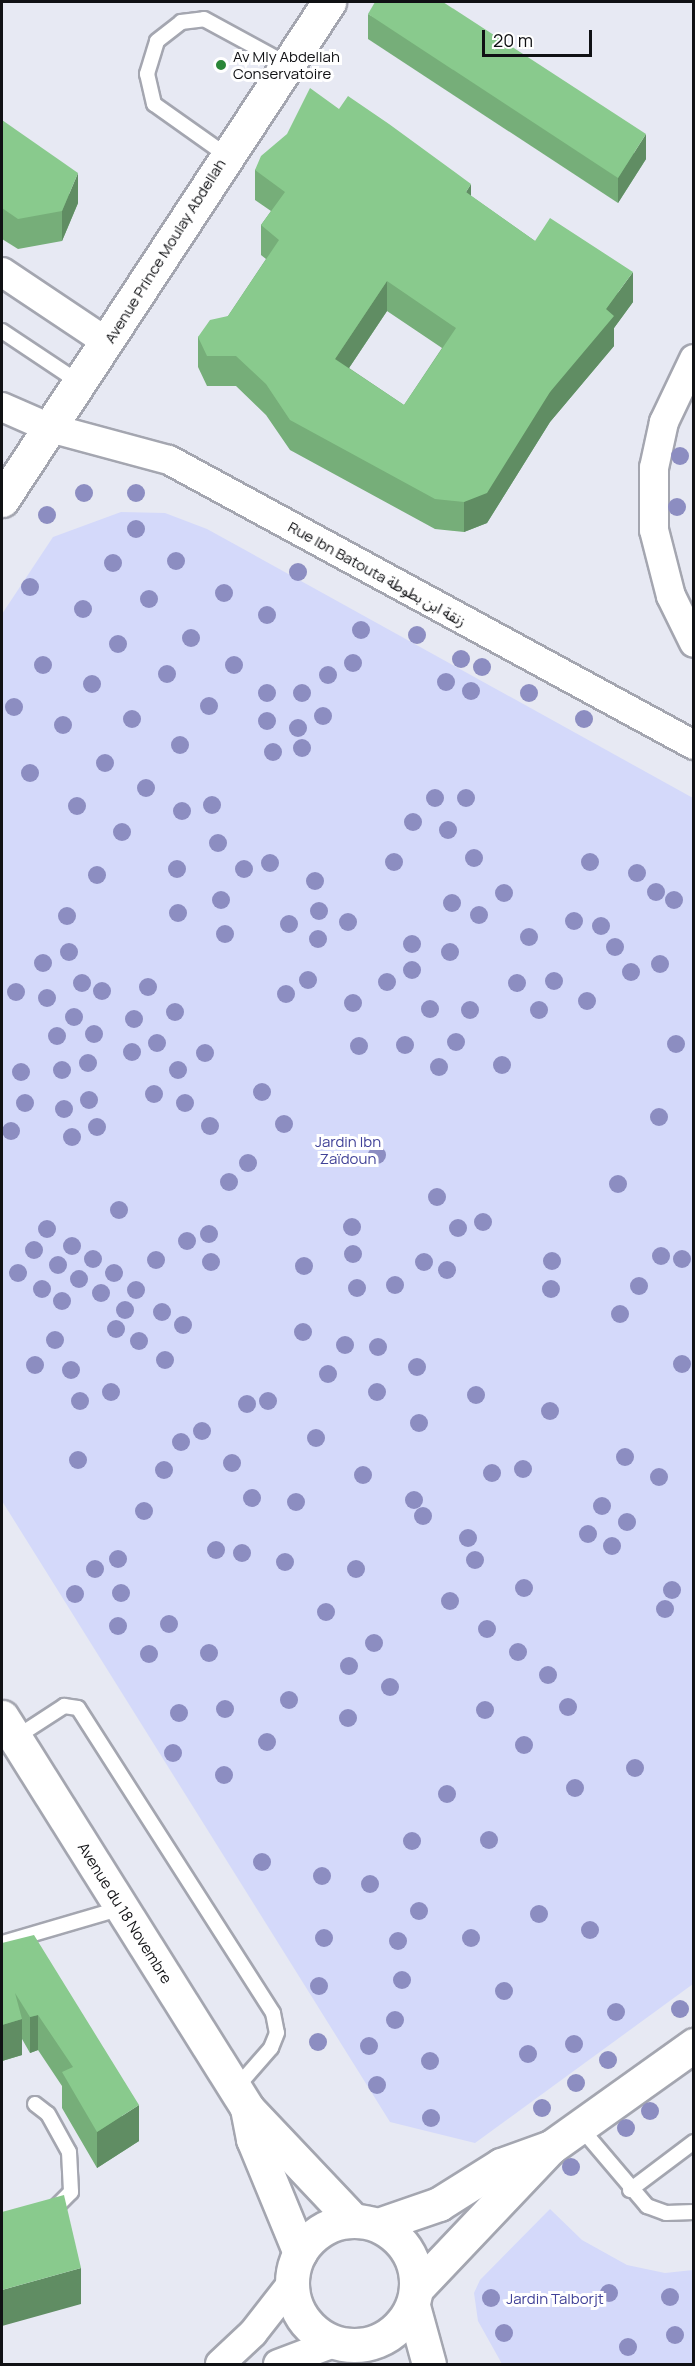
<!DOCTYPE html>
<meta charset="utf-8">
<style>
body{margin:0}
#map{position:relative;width:695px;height:2366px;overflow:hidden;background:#e7e9f3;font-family:Manrope,"Noto Sans Arabic",sans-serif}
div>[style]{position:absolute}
.green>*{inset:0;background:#d4d9fa}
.roads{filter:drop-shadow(2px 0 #a4a6b0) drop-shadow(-2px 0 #a4a6b0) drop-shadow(0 2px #a4a6b0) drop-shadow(0 -2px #a4a6b0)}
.service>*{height:14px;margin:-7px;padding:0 7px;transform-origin:7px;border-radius:7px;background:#fff}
.minor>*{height:28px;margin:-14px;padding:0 14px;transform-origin:14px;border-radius:14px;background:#fff}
.tertiary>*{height:33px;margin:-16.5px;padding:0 16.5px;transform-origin:16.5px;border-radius:16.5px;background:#fff}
.tertiary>.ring{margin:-16.5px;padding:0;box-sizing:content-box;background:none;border:33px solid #fff;border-radius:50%}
.trees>*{width:18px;height:18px;margin:-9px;border-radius:50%;background:#8c8dc1}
.wall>*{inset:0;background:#76ae79}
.shaded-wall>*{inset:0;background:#608d63}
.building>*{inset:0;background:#89ca8d}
.dots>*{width:16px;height:16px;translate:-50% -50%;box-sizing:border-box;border:3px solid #fff;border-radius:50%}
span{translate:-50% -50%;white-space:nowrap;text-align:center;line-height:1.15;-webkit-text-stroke:6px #fff;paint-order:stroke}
.poi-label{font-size:15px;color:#101114}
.left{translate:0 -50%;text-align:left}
.street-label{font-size:15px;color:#101114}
.park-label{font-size:15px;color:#414298}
.frame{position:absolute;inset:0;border:3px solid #101114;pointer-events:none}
.scale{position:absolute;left:482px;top:30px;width:110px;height:27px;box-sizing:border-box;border:3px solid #101114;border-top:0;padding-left:8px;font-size:18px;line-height:21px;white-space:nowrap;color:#101114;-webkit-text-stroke:4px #fff;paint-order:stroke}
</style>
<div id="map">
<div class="green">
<i style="clip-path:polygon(121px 512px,165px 513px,207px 529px,693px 798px,693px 1984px,475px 2143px,390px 2122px,2px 1501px,2px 614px,53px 537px)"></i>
<i style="clip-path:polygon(550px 2209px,582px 2240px,627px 2265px,665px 2273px,693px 2270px,693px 2364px,502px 2364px,478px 2321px,474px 2293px,480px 2280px)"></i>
</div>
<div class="roads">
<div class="service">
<i style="left:226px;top:155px;width:88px;rotate:-144.7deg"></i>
<i style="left:154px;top:104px;width:31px;rotate:-103deg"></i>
<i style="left:147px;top:74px;width:34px;rotate:-73deg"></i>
<i style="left:157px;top:41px;width:31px;rotate:-38deg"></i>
<i style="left:181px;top:22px;width:23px;rotate:-7deg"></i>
<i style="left:204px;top:19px;width:94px;rotate:28.5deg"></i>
<i style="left:2px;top:331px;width:94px;rotate:33.7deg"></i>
<i style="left:15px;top:1738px;width:59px;rotate:-33.1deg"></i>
<i style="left:64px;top:1706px;width:14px;rotate:8deg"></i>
<i style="left:78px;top:1708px;width:362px;rotate:57.4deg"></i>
<i style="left:273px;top:2013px;width:20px;rotate:79deg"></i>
<i style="left:277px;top:2033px;width:16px;rotate:112deg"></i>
<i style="left:271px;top:2048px;width:53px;rotate:131.2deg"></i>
<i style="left:2px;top:1943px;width:125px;rotate:-16.3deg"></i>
<i style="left:35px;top:2104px;width:16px;rotate:38deg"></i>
<i style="left:48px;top:2114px;width:43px;rotate:61.1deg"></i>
<i style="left:69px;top:2152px;width:40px;rotate:87.1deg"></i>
<i style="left:71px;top:2192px;width:25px;rotate:135deg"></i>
<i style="left:580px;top:2127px;width:104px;rotate:49.7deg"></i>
<i style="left:647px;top:2206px;width:20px;rotate:20deg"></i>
<i style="left:666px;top:2213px;width:28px;rotate:-2deg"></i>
<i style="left:630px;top:2190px;width:80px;rotate:-36.9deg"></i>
</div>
<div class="minor">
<i style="left:2px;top:272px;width:128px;rotate:33.8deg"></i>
<i style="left:694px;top:359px;width:70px;rotate:115.5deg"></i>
<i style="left:664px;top:422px;width:47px;rotate:102.3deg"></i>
<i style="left:654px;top:468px;width:62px;rotate:90deg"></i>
<i style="left:654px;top:530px;width:68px;rotate:75.6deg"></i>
<i style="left:671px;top:596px;width:52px;rotate:63.9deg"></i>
<i style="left:2px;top:407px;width:52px;rotate:23.6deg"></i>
<i style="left:50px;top:428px;width:123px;rotate:15.1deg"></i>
<i style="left:169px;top:460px;width:597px;rotate:28.5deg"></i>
<i style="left:220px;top:2364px;width:45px;rotate:-43.2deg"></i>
<i style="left:253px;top:2333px;width:63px;rotate:-52deg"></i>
<i style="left:278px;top:2364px;width:60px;rotate:-20.6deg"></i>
</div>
<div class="tertiary">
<i style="left:2px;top:500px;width:596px;rotate:-56.71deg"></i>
<i style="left:2px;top:1717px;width:461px;rotate:57.9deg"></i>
<i style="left:247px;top:2108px;width:154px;rotate:46.6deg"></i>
<i style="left:247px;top:2108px;width:32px;rotate:79deg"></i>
<i style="left:253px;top:2139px;width:123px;rotate:67.6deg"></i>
<i class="ring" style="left:292px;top:2221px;width:91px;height:91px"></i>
<i style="left:378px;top:2225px;width:65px;rotate:-19deg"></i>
<i style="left:439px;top:2204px;width:73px;rotate:-32.2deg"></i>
<i style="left:501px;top:2165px;width:53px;rotate:-19.8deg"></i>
<i style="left:418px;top:2287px;width:193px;rotate:-46.5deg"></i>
<i style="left:551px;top:2147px;width:176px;rotate:-35.5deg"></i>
<i style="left:413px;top:2306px;width:60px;rotate:74.6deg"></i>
</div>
</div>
<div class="trees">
<i style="left:680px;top:456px"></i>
<i style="left:84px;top:493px"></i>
<i style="left:136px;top:493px"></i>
<i style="left:677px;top:507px"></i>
<i style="left:47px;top:515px"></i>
<i style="left:136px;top:529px"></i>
<i style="left:176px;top:561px"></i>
<i style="left:113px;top:563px"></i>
<i style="left:298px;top:572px"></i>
<i style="left:30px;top:587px"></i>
<i style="left:224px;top:593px"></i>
<i style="left:149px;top:599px"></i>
<i style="left:83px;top:609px"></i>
<i style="left:267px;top:615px"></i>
<i style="left:361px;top:630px"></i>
<i style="left:417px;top:635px"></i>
<i style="left:191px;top:638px"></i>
<i style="left:118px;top:644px"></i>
<i style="left:461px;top:659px"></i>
<i style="left:353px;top:663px"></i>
<i style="left:43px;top:665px"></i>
<i style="left:234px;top:665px"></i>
<i style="left:482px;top:667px"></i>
<i style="left:167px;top:674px"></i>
<i style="left:328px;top:675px"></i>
<i style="left:446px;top:682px"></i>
<i style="left:92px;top:684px"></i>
<i style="left:471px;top:691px"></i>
<i style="left:267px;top:693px"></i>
<i style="left:302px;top:693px"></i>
<i style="left:529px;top:693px"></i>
<i style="left:209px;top:706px"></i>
<i style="left:14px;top:707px"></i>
<i style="left:323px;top:716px"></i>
<i style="left:132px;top:719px"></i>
<i style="left:584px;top:719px"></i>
<i style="left:267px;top:721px"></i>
<i style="left:63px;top:725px"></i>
<i style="left:298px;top:728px"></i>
<i style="left:180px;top:745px"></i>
<i style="left:302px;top:748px"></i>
<i style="left:273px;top:752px"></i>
<i style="left:105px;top:763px"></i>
<i style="left:30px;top:773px"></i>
<i style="left:146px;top:788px"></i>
<i style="left:435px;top:798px"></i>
<i style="left:466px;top:798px"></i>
<i style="left:212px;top:805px"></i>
<i style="left:77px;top:806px"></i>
<i style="left:182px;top:811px"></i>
<i style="left:413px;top:822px"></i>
<i style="left:448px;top:830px"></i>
<i style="left:122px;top:832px"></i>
<i style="left:218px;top:843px"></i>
<i style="left:474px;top:858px"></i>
<i style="left:394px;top:862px"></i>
<i style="left:590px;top:862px"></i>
<i style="left:270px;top:863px"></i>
<i style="left:177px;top:869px"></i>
<i style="left:244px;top:869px"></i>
<i style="left:637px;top:873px"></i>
<i style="left:97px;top:875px"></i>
<i style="left:315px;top:881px"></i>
<i style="left:656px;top:892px"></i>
<i style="left:504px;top:893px"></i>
<i style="left:221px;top:900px"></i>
<i style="left:674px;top:900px"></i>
<i style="left:452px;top:903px"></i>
<i style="left:319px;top:911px"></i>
<i style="left:178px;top:913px"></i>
<i style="left:479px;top:915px"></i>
<i style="left:67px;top:916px"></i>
<i style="left:574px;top:921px"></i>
<i style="left:348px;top:922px"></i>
<i style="left:289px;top:924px"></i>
<i style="left:601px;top:926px"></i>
<i style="left:225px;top:934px"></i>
<i style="left:529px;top:937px"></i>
<i style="left:318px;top:939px"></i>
<i style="left:412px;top:944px"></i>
<i style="left:615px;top:947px"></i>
<i style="left:69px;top:952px"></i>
<i style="left:450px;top:952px"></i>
<i style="left:43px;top:963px"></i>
<i style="left:660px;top:964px"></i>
<i style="left:412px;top:970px"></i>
<i style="left:631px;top:972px"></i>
<i style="left:308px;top:980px"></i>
<i style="left:554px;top:981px"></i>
<i style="left:387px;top:982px"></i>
<i style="left:82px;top:983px"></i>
<i style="left:517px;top:983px"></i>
<i style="left:148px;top:987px"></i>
<i style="left:102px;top:991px"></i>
<i style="left:16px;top:992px"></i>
<i style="left:286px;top:994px"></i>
<i style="left:47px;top:998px"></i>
<i style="left:587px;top:1001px"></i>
<i style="left:353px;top:1003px"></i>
<i style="left:430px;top:1009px"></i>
<i style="left:470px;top:1010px"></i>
<i style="left:539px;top:1010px"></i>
<i style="left:175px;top:1012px"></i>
<i style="left:74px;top:1017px"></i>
<i style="left:134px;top:1019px"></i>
<i style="left:94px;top:1034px"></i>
<i style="left:57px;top:1036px"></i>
<i style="left:456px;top:1042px"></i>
<i style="left:157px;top:1043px"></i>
<i style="left:676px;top:1044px"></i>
<i style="left:405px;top:1045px"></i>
<i style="left:359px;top:1046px"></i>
<i style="left:132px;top:1052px"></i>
<i style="left:205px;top:1053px"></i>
<i style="left:88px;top:1063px"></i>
<i style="left:502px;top:1065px"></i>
<i style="left:439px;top:1067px"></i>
<i style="left:62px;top:1070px"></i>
<i style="left:178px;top:1070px"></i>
<i style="left:21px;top:1072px"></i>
<i style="left:262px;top:1092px"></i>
<i style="left:154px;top:1094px"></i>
<i style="left:89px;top:1100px"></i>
<i style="left:25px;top:1103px"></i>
<i style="left:185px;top:1103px"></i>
<i style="left:64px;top:1109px"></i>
<i style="left:659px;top:1117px"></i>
<i style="left:284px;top:1124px"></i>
<i style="left:210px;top:1126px"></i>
<i style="left:97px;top:1127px"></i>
<i style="left:11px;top:1131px"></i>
<i style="left:72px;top:1137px"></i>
<i style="left:377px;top:1155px"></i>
<i style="left:248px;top:1163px"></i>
<i style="left:229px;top:1182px"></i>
<i style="left:618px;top:1184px"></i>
<i style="left:437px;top:1197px"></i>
<i style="left:119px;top:1210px"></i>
<i style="left:483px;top:1222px"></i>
<i style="left:352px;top:1227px"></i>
<i style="left:458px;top:1228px"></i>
<i style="left:47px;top:1229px"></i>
<i style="left:209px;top:1234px"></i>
<i style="left:187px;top:1241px"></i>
<i style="left:72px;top:1246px"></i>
<i style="left:34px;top:1250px"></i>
<i style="left:353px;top:1254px"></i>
<i style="left:661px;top:1256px"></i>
<i style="left:93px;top:1259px"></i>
<i style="left:682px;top:1259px"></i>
<i style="left:156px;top:1260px"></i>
<i style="left:552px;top:1261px"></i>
<i style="left:211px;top:1262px"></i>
<i style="left:424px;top:1262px"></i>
<i style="left:58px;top:1265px"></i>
<i style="left:304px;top:1266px"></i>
<i style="left:447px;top:1270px"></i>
<i style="left:18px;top:1273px"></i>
<i style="left:114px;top:1273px"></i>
<i style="left:79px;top:1279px"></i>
<i style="left:395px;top:1285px"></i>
<i style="left:639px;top:1286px"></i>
<i style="left:357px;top:1288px"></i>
<i style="left:42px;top:1289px"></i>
<i style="left:551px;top:1289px"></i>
<i style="left:136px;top:1290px"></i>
<i style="left:101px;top:1293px"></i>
<i style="left:62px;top:1301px"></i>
<i style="left:125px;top:1310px"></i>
<i style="left:162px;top:1312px"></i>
<i style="left:620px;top:1314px"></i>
<i style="left:183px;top:1325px"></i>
<i style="left:116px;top:1329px"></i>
<i style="left:303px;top:1332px"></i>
<i style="left:55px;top:1340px"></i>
<i style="left:139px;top:1341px"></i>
<i style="left:345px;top:1345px"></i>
<i style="left:378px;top:1347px"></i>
<i style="left:165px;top:1360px"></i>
<i style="left:682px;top:1364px"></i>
<i style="left:35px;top:1365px"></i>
<i style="left:417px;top:1367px"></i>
<i style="left:71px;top:1370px"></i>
<i style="left:328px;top:1374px"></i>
<i style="left:111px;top:1392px"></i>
<i style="left:377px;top:1392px"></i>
<i style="left:476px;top:1395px"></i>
<i style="left:80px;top:1401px"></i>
<i style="left:268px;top:1401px"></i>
<i style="left:247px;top:1404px"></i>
<i style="left:550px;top:1411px"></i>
<i style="left:419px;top:1423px"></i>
<i style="left:202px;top:1431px"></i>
<i style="left:316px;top:1438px"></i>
<i style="left:181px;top:1442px"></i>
<i style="left:625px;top:1457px"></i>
<i style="left:78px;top:1460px"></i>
<i style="left:232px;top:1463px"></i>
<i style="left:523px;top:1469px"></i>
<i style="left:164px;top:1470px"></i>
<i style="left:492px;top:1473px"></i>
<i style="left:363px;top:1475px"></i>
<i style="left:659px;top:1477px"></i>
<i style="left:252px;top:1498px"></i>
<i style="left:414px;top:1500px"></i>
<i style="left:296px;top:1502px"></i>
<i style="left:602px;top:1506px"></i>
<i style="left:144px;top:1511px"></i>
<i style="left:423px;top:1516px"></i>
<i style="left:627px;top:1522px"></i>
<i style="left:588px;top:1534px"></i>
<i style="left:468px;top:1538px"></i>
<i style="left:612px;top:1546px"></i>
<i style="left:216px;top:1550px"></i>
<i style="left:242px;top:1553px"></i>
<i style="left:118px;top:1559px"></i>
<i style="left:475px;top:1560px"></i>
<i style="left:285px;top:1562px"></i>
<i style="left:95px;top:1569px"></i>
<i style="left:356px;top:1569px"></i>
<i style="left:524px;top:1588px"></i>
<i style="left:672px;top:1590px"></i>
<i style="left:121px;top:1593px"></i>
<i style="left:75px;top:1594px"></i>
<i style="left:450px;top:1601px"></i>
<i style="left:665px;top:1609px"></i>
<i style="left:326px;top:1612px"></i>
<i style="left:169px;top:1624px"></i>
<i style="left:118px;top:1626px"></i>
<i style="left:487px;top:1629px"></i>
<i style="left:374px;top:1643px"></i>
<i style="left:518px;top:1652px"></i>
<i style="left:209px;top:1653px"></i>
<i style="left:149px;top:1654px"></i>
<i style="left:349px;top:1666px"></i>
<i style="left:548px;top:1675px"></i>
<i style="left:390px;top:1687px"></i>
<i style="left:289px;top:1700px"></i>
<i style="left:568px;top:1707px"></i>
<i style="left:225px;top:1709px"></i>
<i style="left:485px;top:1710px"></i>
<i style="left:179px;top:1713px"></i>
<i style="left:348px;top:1718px"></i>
<i style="left:267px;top:1742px"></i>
<i style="left:524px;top:1745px"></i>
<i style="left:173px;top:1753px"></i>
<i style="left:635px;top:1768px"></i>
<i style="left:224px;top:1775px"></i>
<i style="left:575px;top:1788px"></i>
<i style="left:447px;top:1794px"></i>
<i style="left:489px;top:1840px"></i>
<i style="left:412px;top:1841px"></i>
<i style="left:262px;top:1862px"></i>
<i style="left:322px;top:1876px"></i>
<i style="left:370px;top:1884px"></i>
<i style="left:419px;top:1911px"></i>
<i style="left:539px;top:1914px"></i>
<i style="left:590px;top:1930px"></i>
<i style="left:324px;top:1938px"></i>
<i style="left:471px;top:1938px"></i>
<i style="left:398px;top:1941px"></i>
<i style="left:402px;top:1980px"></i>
<i style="left:319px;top:1986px"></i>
<i style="left:504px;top:1991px"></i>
<i style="left:680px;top:2009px"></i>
<i style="left:616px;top:2012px"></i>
<i style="left:395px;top:2020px"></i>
<i style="left:318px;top:2042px"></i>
<i style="left:574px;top:2044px"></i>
<i style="left:369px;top:2046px"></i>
<i style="left:528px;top:2054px"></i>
<i style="left:608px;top:2060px"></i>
<i style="left:430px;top:2061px"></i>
<i style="left:576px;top:2083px"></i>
<i style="left:377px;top:2085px"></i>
<i style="left:542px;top:2108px"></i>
<i style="left:650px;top:2111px"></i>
<i style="left:431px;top:2118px"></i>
<i style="left:626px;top:2128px"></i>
<i style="left:571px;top:2167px"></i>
<i style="left:609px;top:2293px"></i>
<i style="left:670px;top:2297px"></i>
<i style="left:491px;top:2298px"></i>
<i style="left:504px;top:2333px"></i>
<i style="left:675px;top:2335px"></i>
<i style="left:628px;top:2347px"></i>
</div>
<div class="wall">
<i style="clip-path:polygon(368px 14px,646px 159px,618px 203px,368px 39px)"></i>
<i style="clip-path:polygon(evenodd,339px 109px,471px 196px,535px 241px,633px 302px,614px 328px,614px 346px,550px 422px,487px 523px,464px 532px,435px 529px,290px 450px,266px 415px,236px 386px,207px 386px,198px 367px,198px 337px,228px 316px,266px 259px,261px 255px,261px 225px,271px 211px,255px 200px,255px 170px,339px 109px,387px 311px,442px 348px,404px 405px,349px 368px,387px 311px)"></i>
<i style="clip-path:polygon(2px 120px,78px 203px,62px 241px,18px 249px,2px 239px)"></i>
<i style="clip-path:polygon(2px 1943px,139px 2141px,97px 2168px,62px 2108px,62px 2086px,38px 2050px,30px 2053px,22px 2039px,22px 2055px,2px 2061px)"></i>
</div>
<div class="shaded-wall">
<i style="clip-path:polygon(646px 134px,646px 159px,618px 203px,618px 178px)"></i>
<i style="clip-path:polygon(78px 173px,78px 203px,62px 241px,62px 211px)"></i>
<i style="clip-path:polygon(471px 184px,471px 214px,466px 192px)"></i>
<i style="clip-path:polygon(633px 272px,633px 302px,614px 328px,614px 346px,550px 422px,487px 523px,464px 532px,464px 502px,550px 392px,606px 309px)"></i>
<i style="clip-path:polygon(387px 281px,387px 311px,335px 389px,335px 359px)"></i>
<i style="clip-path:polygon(38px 2015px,38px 2050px,30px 2053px,30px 2017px)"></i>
<i style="clip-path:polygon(22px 2019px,22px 2055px,2px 2061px,2px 2025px)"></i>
<i style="clip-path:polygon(139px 2105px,139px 2141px,97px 2168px,97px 2132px)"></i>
<i style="clip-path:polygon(81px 2268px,81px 2304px,2px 2326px,2px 2290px)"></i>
</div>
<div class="building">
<i style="clip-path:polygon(375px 2px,443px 2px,646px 134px,618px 178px,368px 14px)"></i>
<i style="clip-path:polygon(evenodd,310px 88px,339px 109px,348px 96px,389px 124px,471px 184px,466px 192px,535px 241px,550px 218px,633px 272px,606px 309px,614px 316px,550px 392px,487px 493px,464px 502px,435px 499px,290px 420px,266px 384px,236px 356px,207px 356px,198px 337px,210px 320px,228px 316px,279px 240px,261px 225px,285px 192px,255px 170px,261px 156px,287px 134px,310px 88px,387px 281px,456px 328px,404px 405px,335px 359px,387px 281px)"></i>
<i style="clip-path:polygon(2px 120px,78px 173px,62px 211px,18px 219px,2px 208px)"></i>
<i style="clip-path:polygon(34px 1935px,139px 2105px,97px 2132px,62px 2072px,73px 2067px,38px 2015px,30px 2017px,15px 1993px,22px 2019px,2px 2025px,2px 1943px)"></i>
<i style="clip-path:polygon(64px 2195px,81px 2268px,2px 2290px,2px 2212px)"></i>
</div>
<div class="dots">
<i style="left:221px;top:65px;background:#2a8638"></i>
</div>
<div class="poi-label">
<span class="left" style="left:233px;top:65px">Av Mly Abdellah<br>Conservatoire</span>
</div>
<div class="street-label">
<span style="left:165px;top:251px;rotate:-58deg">Avenue Prince Moulay Abdellah</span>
<span style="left:377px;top:574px;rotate:29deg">Rue Ibn Batouta زنقة ابن بطوطة</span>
<span style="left:125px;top:1913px;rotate:58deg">Avenue du 18 Novembre</span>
</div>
<div class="park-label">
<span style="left:348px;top:1150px">Jardin Ibn<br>Zaïdoun</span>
<span style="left:555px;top:2299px">Jardin Talborjt</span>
</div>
<div class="frame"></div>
<div class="scale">20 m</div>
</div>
